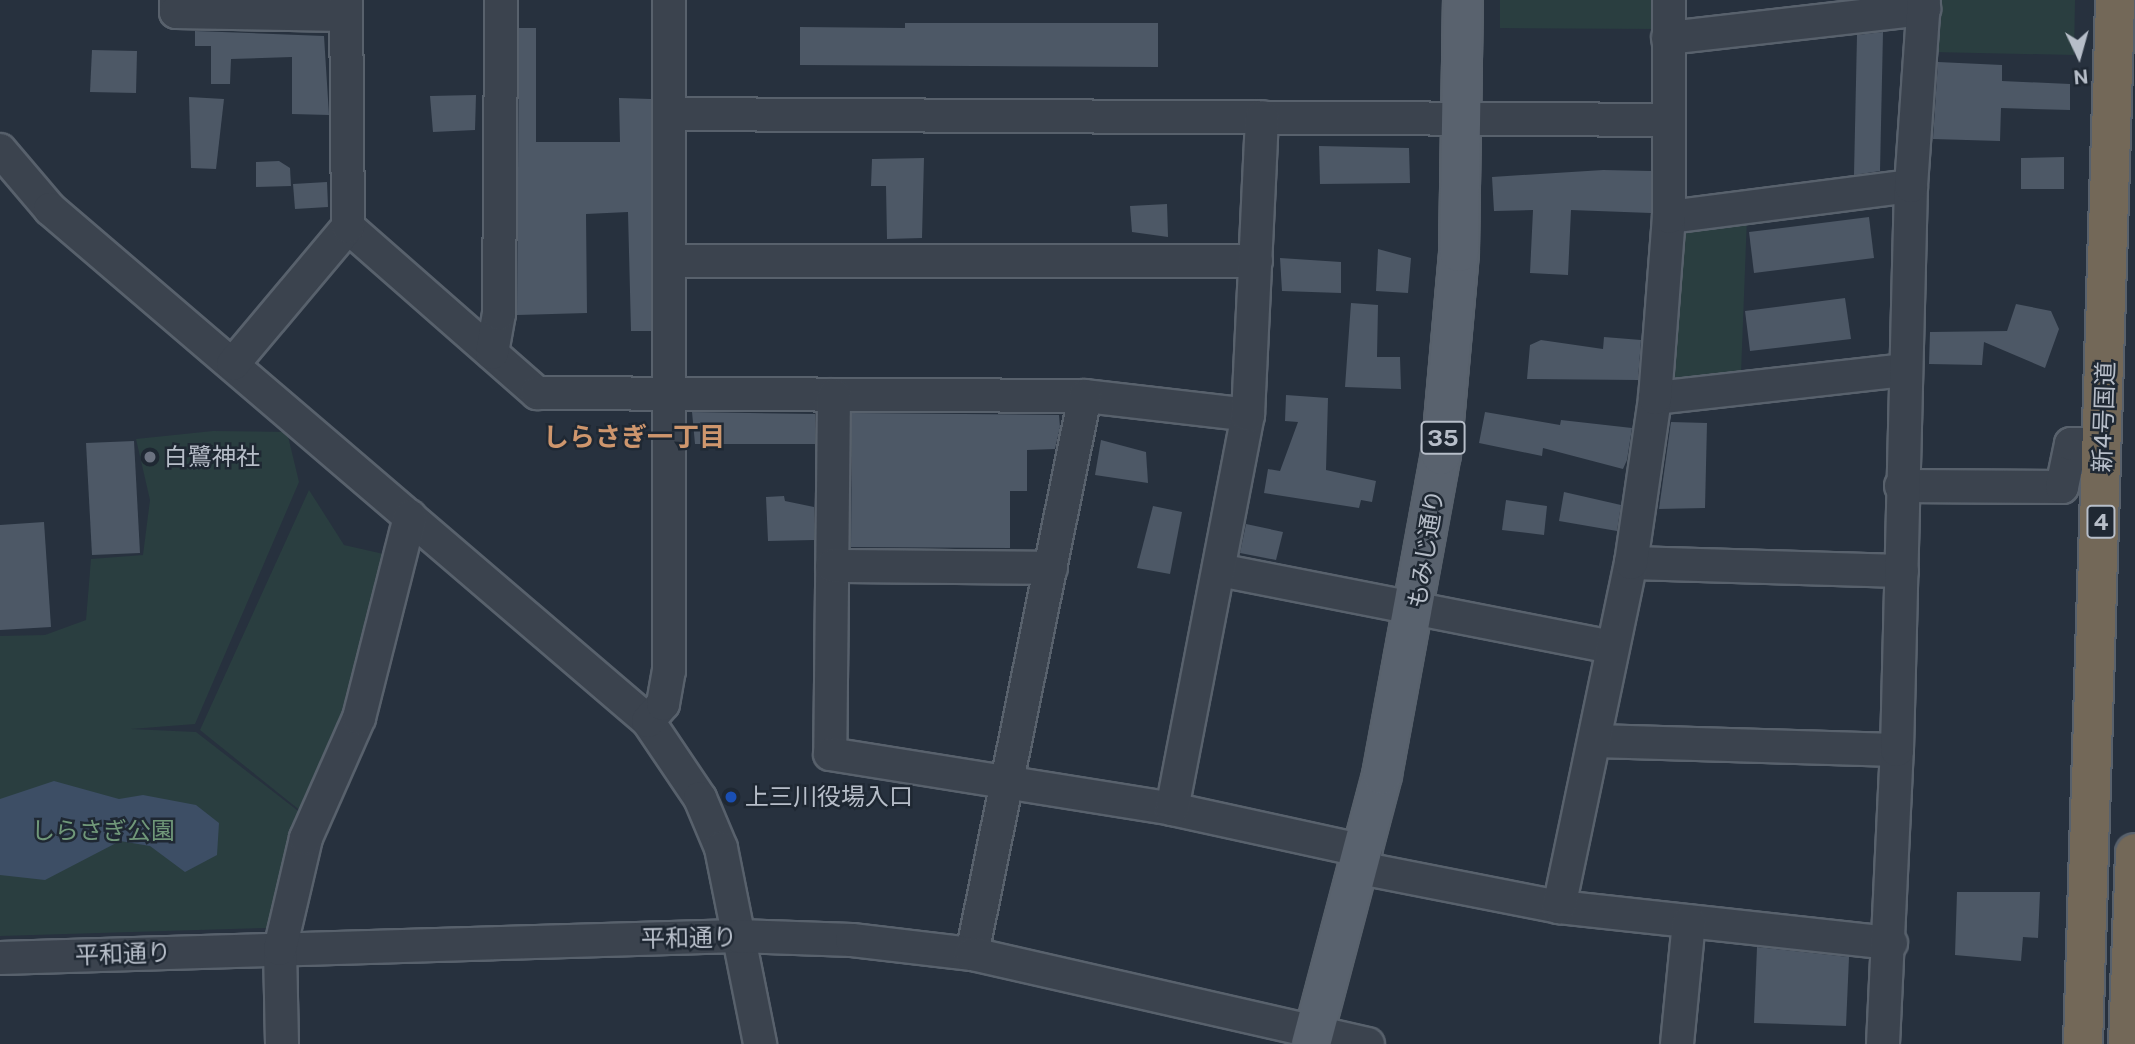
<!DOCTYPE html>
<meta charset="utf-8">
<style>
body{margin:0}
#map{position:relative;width:2135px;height:1044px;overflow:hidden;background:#27313e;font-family:"Public Sans","Noto Sans JP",sans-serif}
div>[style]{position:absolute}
.green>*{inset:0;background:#2a3e40}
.water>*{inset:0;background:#3d4e65}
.building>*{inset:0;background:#4d5866}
.roads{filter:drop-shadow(2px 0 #58616c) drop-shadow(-2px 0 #58616c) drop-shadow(0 2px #58616c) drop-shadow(0 -2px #58616c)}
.minor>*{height:32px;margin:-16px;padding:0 16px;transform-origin:16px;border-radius:16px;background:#3b434e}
.major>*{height:38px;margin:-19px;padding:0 19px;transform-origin:19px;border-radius:19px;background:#59626e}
.highway>*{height:38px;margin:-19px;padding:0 19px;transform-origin:19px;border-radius:19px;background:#736858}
.dots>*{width:19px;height:19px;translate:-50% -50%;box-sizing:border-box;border:4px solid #1f2833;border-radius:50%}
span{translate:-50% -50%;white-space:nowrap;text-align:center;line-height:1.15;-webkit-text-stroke:5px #1f2833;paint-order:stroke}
.shield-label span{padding:2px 5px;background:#1f2833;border:2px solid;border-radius:5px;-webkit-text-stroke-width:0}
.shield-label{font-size:23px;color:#b7bec9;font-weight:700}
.street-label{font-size:24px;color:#b7bec9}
.poi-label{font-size:24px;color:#b7bec9}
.left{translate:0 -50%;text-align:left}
.park-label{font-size:24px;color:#709879}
.neighbourhood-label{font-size:26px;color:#ce966d;font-weight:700}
.north{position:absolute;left:2044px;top:21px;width:70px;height:70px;-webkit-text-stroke:5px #1f2833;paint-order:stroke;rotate:175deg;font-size:19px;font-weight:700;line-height:28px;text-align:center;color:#b7bec9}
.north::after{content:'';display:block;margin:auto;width:24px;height:32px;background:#b7bec9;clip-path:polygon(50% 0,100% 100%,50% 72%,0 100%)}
</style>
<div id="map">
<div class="green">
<i style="clip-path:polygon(1500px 0,1656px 0,1656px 29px,1500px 28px)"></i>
<i style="clip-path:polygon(1934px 0,2075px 0,2074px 55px,1932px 52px)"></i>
<i style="clip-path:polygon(1747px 217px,1741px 374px,1679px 384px,1667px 373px,1684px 223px)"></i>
<i style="clip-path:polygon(213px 431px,287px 432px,299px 482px,195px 724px,131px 729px,196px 732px,302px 814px,276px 921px,266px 928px,0 936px,0 636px,45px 635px,86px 620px,91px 559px,143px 555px,150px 500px,136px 439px)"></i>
<i style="clip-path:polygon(309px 490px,344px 545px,388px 555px,349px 715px,302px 812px,200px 730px)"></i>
</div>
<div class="water">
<i style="clip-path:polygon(54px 781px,119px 799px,143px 795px,196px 805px,219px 823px,217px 855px,185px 872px,150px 846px,120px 841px,45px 880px,0 875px,0 799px)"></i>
</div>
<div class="building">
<i style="clip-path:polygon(905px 23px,1158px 23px,1158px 67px,800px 65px,800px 27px,905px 28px)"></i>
<i style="clip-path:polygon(519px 28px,536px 28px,536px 142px,620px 142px,619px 98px,651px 99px,651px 331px,631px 331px,628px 212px,586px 214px,587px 313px,517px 315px)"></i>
<i style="clip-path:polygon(195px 31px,324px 36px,329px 115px,292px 114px,292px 57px,231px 59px,230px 84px,211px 84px,211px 46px,195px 46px)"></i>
<i style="clip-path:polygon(1883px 32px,1880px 171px,1854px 175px,1857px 35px)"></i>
<i style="clip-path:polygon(92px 50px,137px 51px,136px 93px,90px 92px)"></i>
<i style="clip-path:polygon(1938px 62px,2002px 65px,2002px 81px,2070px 84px,2070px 110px,2001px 108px,2000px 141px,1933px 139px)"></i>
<i style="clip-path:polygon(476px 95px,475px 130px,433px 132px,430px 96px)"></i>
<i style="clip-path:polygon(189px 97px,224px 99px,216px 169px,191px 168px)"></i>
<i style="clip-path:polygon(1319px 146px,1409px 148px,1410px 183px,1320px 184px)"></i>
<i style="clip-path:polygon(2064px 157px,2064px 189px,2021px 189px,2021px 158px)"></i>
<i style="clip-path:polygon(924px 158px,922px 238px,887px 239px,886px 186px,871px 186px,872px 159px)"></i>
<i style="clip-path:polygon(279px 161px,290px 168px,291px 186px,256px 187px,256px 162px)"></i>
<i style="clip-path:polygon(1603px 170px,1651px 171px,1651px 213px,1571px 210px,1568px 275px,1530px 273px,1533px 210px,1494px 211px,1492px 177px)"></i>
<i style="clip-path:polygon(327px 182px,328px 207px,295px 209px,293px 184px)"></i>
<i style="clip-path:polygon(1167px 204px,1168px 237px,1132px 232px,1130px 206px)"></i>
<i style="clip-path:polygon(1869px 217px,1874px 258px,1754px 273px,1749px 232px)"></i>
<i style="clip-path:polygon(1378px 249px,1411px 258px,1408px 293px,1376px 291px)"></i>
<i style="clip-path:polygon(1280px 258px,1341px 262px,1341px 293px,1282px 291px)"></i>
<i style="clip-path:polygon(1845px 298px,1851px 339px,1750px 351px,1745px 311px)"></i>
<i style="clip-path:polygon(1351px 303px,1378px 305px,1377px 357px,1400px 357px,1401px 389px,1345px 387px)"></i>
<i style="clip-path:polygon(2016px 304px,2051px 311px,2059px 329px,2045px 368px,1984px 342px,1982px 365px,1929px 364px,1930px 332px,2007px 331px)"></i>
<i style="clip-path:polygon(1604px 337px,1641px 340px,1638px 380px,1527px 379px,1530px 345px,1541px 340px,1603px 349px)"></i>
<i style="clip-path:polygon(1286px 395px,1328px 398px,1326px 470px,1376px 481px,1372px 502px,1361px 500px,1359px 508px,1264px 493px,1268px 469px,1280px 471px,1298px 422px,1285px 421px)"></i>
<i style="clip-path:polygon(692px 412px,815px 414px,815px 444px,695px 444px)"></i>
<i style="clip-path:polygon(1485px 412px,1560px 425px,1561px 420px,1632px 428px,1627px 460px,1623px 469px,1543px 448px,1542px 456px,1479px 443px)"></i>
<i style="clip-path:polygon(852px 413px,1059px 415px,1060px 427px,1055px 449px,1027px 450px,1027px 491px,1010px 491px,1010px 548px,851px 547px)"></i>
<i style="clip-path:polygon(1671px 422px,1707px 423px,1705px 508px,1659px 509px)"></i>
<i style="clip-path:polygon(1101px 440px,1146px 452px,1148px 483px,1095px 475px)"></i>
<i style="clip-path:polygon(134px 441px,140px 553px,92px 555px,86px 443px)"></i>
<i style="clip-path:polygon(1564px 492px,1621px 505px,1617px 531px,1559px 521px)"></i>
<i style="clip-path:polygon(784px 496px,785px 501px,814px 507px,814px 540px,768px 541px,766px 497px)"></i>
<i style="clip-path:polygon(1506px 500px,1547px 506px,1544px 535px,1502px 530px)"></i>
<i style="clip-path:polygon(1153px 506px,1182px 512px,1170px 574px,1137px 568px)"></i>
<i style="clip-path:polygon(44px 522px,51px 627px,0 630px,0 525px)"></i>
<i style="clip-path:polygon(1246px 524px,1283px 532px,1276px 560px,1240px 553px)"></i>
<i style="clip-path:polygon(1957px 892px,2040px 892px,2038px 938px,2023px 937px,2021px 961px,1955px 955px)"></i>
<i style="clip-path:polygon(1757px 947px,1849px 957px,1846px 1026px,1754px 1023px)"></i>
</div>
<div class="roads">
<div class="minor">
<i style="left:176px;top:0;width:12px;rotate:90deg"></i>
<i style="left:176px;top:12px;width:170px;rotate:1deg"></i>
<i style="left:1668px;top:38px;width:258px;rotate:-6.5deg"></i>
<i style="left:670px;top:114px;width:998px;rotate:0.34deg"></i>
<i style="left:0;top:150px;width:77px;rotate:49.7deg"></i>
<i style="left:50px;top:209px;width:787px;rotate:40.57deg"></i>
<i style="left:648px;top:721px;width:93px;rotate:56deg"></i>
<i style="left:700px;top:798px;width:54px;rotate:67.2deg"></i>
<i style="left:721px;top:848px;width:200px;rotate:78.7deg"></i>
<i style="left:1669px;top:217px;width:244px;rotate:-7.3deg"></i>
<i style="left:348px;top:227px;width:252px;rotate:41.3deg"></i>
<i style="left:537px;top:393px;width:548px;rotate:0.31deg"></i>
<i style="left:1085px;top:396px;width:164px;rotate:6.6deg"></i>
<i style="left:670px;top:261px;width:586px"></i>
<i style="left:492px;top:353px;width:40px;rotate:-80deg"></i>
<i style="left:499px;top:314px;width:314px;rotate:-89.6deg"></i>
<i style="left:233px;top:364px;width:179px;rotate:-50deg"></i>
<i style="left:348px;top:227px;width:227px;rotate:-90.5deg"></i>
<i style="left:834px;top:395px;width:359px;rotate:90.6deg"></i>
<i style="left:830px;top:754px;width:346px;rotate:9.1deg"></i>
<i style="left:1172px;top:809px;width:198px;rotate:12.3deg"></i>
<i style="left:1655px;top:398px;width:252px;rotate:-6.4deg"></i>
<i style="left:1901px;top:486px;width:161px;rotate:0.4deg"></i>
<i style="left:2062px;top:487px;width:44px;rotate:-78.2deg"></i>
<i style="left:2071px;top:444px;width:32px"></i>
<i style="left:1631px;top:563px;width:271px;rotate:1.7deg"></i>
<i style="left:832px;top:566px;width:219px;rotate:0.5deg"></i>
<i style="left:1219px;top:570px;width:401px;rotate:11.1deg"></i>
<i style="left:648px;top:721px;width:23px;rotate:-49deg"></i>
<i style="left:663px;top:704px;width:34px;rotate:-80deg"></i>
<i style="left:669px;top:671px;width:671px;rotate:-90deg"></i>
<i style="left:1595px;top:741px;width:302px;rotate:1.7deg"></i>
<i style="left:1172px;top:809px;width:401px;rotate:-79.1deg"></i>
<i style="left:1248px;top:415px;width:298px;rotate:-87.3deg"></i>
<i style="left:1360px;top:868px;width:203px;rotate:11.1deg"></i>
<i style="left:1559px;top:907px;width:334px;rotate:6.2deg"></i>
<i style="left:1559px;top:907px;width:351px;rotate:-78.2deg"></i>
<i style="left:1631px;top:563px;width:167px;rotate:-81.7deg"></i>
<i style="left:1655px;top:398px;width:182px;rotate:-85.6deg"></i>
<i style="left:1669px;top:217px;width:217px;rotate:-90deg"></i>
<i style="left:972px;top:954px;width:569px;rotate:-78.55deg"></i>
<i style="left:0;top:958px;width:738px;rotate:-1.71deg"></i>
<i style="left:738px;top:936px;width:114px;rotate:2deg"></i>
<i style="left:852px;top:940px;width:121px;rotate:6.7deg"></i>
<i style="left:972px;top:954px;width:406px;rotate:12.8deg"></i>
<i style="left:282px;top:1044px;width:95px;rotate:-91.2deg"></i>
<i style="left:280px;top:949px;width:114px;rotate:-76.8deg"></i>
<i style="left:306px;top:838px;width:131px;rotate:-66.2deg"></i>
<i style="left:359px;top:718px;width:208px;rotate:-75.8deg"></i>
<i style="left:1677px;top:1044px;width:123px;rotate:-84.4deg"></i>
<i style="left:1883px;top:1044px;width:294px;rotate:-87.3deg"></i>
<i style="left:1897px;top:750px;width:564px;rotate:-88.58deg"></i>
<i style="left:1911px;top:186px;width:186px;rotate:-86deg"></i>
</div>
<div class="major">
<i style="left:1311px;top:1044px;width:278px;rotate:-75.2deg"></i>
<i style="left:1382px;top:775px;width:325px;rotate:-79.6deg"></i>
<i style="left:1441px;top:455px;width:204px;rotate:-84.9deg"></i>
<i style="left:1459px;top:252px;width:252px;rotate:-89.1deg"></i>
</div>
<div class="highway">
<i style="left:2083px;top:1044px;width:1044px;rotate:-88.24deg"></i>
<i style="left:2128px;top:1044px;width:191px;rotate:-87.9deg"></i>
</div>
</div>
<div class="dots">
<i style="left:150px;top:457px;background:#6b7280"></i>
<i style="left:731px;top:797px;background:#1a4fb4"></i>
</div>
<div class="shield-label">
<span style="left:1443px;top:438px">35</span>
<span style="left:2101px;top:522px">4</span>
</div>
<div class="street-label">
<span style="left:2104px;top:417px;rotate:-88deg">新4号国道</span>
<span style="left:1426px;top:549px;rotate:-81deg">もみじ通り</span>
<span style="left:689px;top:938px;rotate:-1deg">平和通り</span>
<span style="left:123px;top:954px;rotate:-2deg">平和通り</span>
</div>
<div class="poi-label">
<span class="left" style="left:164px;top:457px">白鷺神社</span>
<span class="left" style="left:745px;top:797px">上三川役場入口</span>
</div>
<div class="park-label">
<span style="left:103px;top:831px">しらさぎ公園</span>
</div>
<div class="neighbourhood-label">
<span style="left:634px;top:437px">しらさぎ一丁目</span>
</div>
<div class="north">N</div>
</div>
